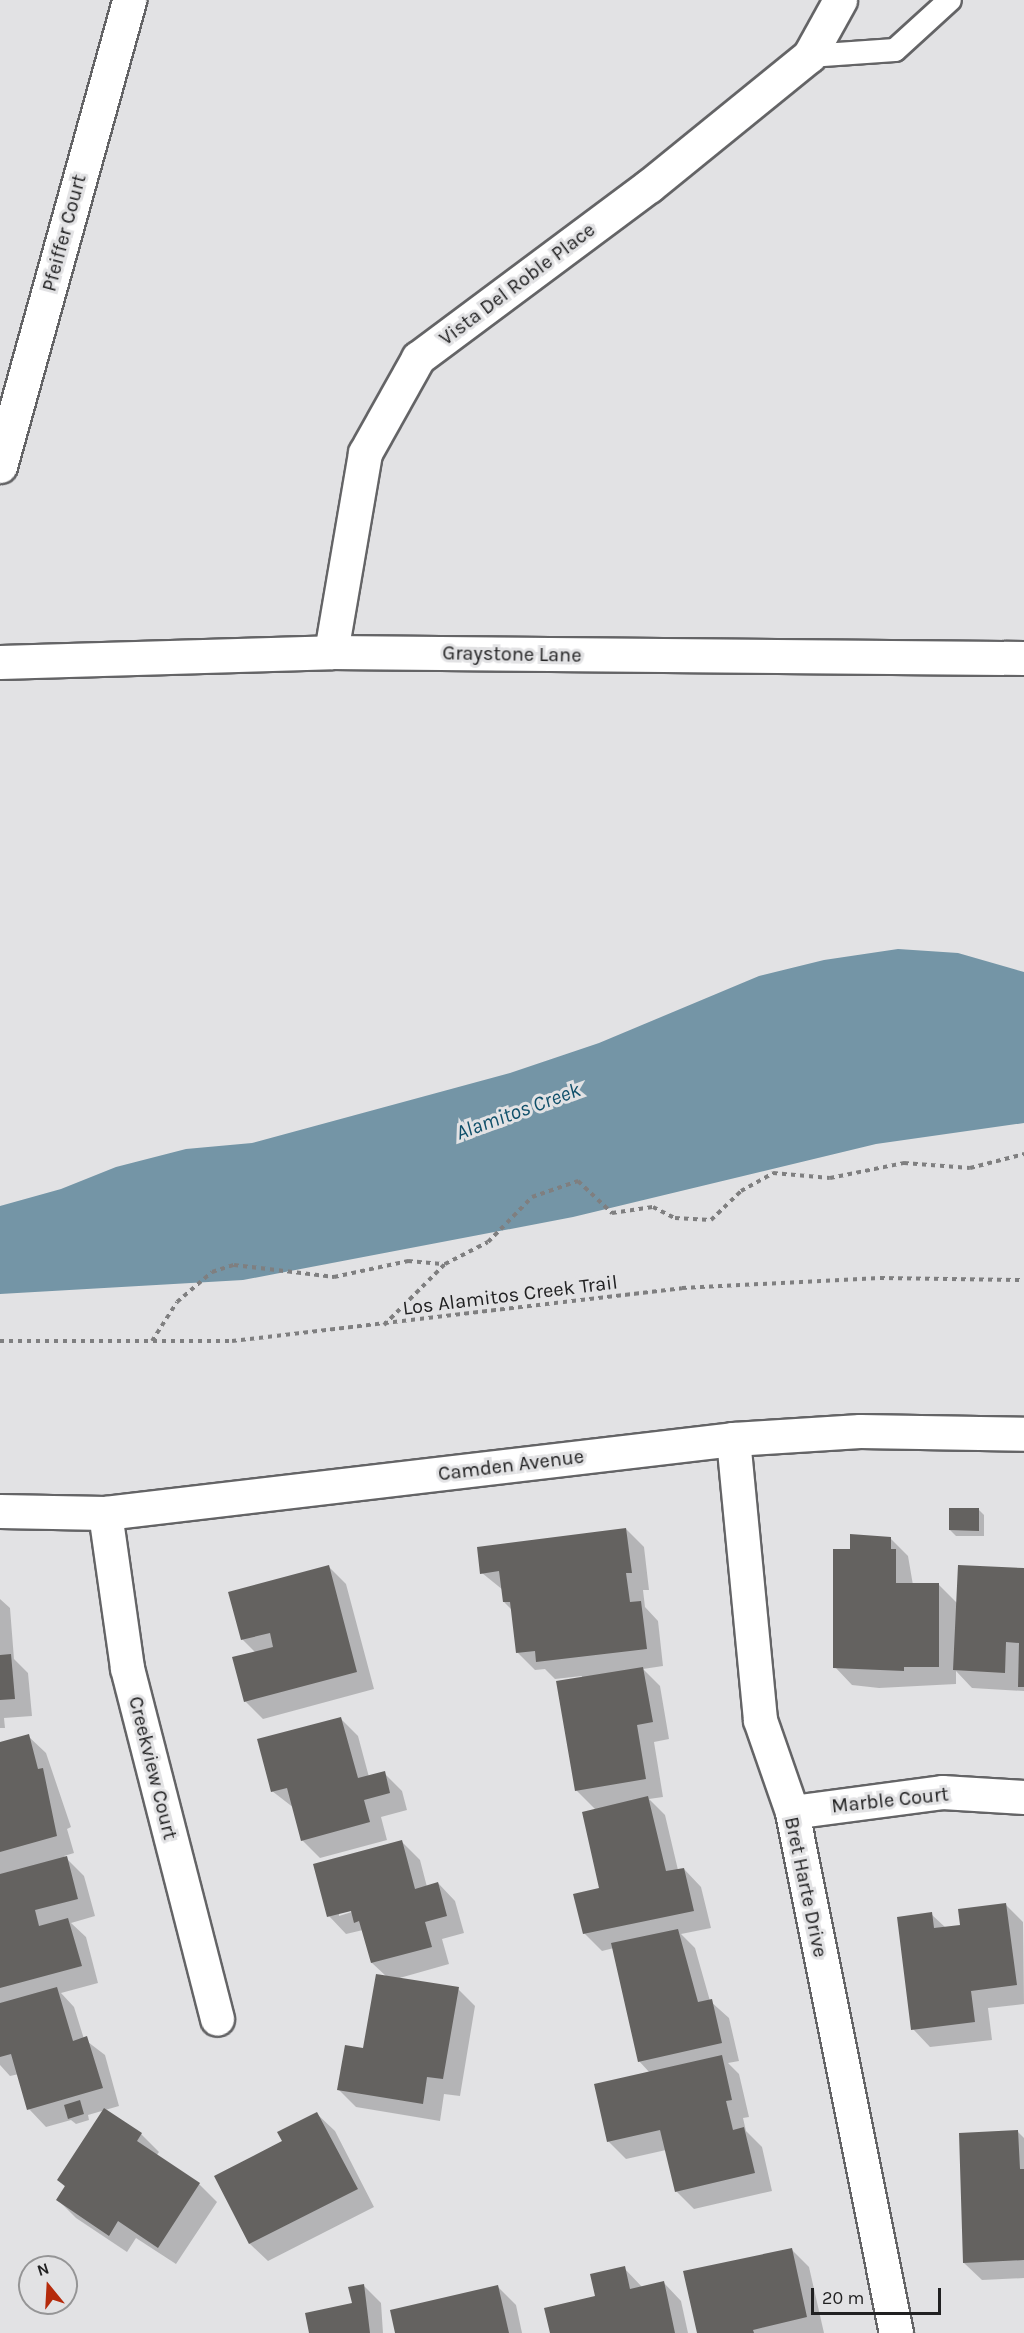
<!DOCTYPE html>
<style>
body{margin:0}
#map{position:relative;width:1024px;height:2333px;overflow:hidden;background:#e2e2e4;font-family:Karla,sans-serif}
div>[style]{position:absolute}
.water>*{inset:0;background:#7495a6}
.shadow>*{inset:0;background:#0003}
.building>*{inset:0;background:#646260}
.path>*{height:4px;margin-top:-2px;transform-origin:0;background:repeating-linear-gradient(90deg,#7f7f80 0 4.5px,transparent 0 9px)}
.roads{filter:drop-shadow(2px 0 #646466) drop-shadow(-2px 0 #646466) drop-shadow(0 2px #646466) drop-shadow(0 -2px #646466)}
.lane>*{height:22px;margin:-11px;padding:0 11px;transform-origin:11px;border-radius:11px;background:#fff}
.street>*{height:33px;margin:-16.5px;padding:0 16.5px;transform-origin:16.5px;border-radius:16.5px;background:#fff}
.secondary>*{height:33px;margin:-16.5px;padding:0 16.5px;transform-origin:16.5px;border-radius:16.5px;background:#fff}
span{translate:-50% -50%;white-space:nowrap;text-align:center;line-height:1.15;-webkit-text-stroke:6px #e2e2e4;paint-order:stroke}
.street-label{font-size:20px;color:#212122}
.water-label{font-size:21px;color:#0f4f69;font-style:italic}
.north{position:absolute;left:18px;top:2255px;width:60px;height:60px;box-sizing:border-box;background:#e2e2e4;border:2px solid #959596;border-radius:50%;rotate:342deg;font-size:16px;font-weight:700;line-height:24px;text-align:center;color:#212122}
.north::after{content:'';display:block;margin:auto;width:21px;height:27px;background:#b52a0b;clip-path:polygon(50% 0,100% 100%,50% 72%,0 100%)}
.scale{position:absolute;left:811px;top:2288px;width:130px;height:27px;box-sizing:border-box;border:3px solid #212122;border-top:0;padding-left:8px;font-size:18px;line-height:21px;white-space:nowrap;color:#212122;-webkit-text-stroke:4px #e2e2e4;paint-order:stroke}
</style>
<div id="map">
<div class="water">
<i style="clip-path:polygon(898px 949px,958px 953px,1024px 972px,1024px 1123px,876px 1144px,573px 1217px,243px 1280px,0 1294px,0 1206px,61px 1189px,116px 1167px,186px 1149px,252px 1143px,510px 1073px,599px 1043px,759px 976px,824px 960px)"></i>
</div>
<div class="shadow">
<i style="clip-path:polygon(978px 1509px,984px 1515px,984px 1536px,956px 1536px,950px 1530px)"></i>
<i style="clip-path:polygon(626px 1529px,644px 1547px,649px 1590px,643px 1590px,645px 1607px,658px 1621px,663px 1666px,643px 1669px,660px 1686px,669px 1739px,654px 1742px,663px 1797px,649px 1799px,665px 1815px,678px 1870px,684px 1869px,701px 1887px,711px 1928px,681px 1934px,695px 1948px,710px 2001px,729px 2018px,739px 2061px,728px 2063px,739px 2074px,749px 2117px,743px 2118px,746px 2131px,762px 2147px,772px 2191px,694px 2209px,676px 2191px,666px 2150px,626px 2159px,608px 2141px,650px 2073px,639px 2061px,614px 1948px,602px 1951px,584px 1933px,601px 1889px,596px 1810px,576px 1790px,582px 1676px,555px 1679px,545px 1669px,535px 1670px,517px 1652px,512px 1610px,504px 1602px,503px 1590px,482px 1573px)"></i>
<i style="clip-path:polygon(890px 1538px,908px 1556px,913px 1585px,938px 1584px,958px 1604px,1024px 1569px,1024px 1691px,972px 1688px,956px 1671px,956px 1684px,879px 1688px,852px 1685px,835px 1667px,852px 1551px)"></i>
<i style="clip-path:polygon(329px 1567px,346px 1584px,374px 1689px,263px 1719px,245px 1701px,256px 1653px,242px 1639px)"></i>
<i style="clip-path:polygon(0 1599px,10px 1608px,14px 1659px,28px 1673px,32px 1716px,4px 1718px,5px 1728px,0 1728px)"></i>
<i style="clip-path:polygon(340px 1718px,358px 1736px,369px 1777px,384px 1773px,402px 1791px,407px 1810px,381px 1817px,387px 1840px,320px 1858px,302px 1840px,294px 1808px,272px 1791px)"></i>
<i style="clip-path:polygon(28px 1736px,46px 1753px,71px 1827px,67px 1829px,74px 1853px,64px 1856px,84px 1876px,95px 1916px,71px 1923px,86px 1937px,98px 1983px,61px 1993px,74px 2007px,84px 2039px,105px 2055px,119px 2106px,88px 2115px,89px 2120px,76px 2124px,71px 2120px,46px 2127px,29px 2109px,19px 2074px,10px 2076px,0 2065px,0 1743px)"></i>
<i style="clip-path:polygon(evenodd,402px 1842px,420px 1860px,427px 1887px,438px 1883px,455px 1901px,464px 1933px,442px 1939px,449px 1964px,396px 1979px,458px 1989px,475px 2006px,460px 2096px,444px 2094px,440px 2121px,356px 2107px,339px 2090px,365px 2050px,387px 1977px,372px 1963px,363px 1930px,346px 1934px,329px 1916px,402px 1842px,358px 1908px,358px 1910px,339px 1916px,339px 1913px,358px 1908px)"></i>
<i style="clip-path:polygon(1006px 1905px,1023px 1922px,1024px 2004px,988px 2008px,992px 2040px,930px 2047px,913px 2029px,931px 1914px,946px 1928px,962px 1926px)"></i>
<i style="clip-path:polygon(317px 2114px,335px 2131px,374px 2207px,268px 2261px,250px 2244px,216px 2177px,284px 2141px)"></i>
<i style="clip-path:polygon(1018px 2132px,1024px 2138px,1024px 2278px,982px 2280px,964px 2263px)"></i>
<i style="clip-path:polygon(141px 2134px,159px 2152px,156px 2156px,199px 2184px,217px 2202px,176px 2264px,136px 2238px,127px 2252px,76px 2218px,58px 2200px,66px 2188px,59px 2180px)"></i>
<i style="clip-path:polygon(791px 2249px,809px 2267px,824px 2333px,699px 2333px)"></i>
<i style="clip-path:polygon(624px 2268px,643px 2288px,664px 2283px,681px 2301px,688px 2333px,552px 2333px,597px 2297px)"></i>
<i style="clip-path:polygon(363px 2285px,381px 2303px,383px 2333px,311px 2333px,353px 2304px)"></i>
<i style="clip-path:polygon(498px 2287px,516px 2305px,522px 2333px,396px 2333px)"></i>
</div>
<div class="building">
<i style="clip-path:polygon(949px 1508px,979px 1508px,979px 1531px,949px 1530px)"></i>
<i style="clip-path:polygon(626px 1528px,632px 1573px,626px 1573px,630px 1602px,641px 1601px,647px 1649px,536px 1662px,535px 1651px,516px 1653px,510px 1602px,503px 1602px,499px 1571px,480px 1574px,477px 1547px)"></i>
<i style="clip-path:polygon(850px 1534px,891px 1537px,891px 1549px,896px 1549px,896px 1583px,939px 1583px,939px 1667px,904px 1667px,904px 1671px,833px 1668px,833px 1549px,850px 1549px)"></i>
<i style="clip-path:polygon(329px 1565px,357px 1672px,244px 1702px,232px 1657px,273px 1647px,270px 1633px,241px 1640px,228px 1592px)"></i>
<i style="clip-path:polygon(958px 1565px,1024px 1568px,1024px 1687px,1018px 1687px,1019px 1643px,1006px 1642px,1005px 1673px,953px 1670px)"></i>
<i style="clip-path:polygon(11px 1654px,15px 1699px,0 1700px,0 1655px)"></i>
<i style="clip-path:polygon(643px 1667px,653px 1722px,637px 1725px,646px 1779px,575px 1791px,556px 1681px)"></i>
<i style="clip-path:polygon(341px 1717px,358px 1778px,385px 1771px,390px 1793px,364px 1800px,370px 1822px,301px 1841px,287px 1788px,271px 1792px,257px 1739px)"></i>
<i style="clip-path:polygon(29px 1734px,38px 1769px,43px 1768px,57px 1836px,0 1852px,0 1742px)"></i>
<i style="clip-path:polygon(648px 1796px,666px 1871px,684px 1868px,694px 1911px,583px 1934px,573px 1894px,599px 1888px,582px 1812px)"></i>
<i style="clip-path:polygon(402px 1840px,415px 1889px,438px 1882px,447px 1916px,425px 1922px,432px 1947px,371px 1963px,359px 1921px,354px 1923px,351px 1911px,327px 1917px,313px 1864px)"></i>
<i style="clip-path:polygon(67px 1856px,78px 1899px,35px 1910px,39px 1926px,68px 1918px,82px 1966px,0 1988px,0 1874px)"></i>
<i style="clip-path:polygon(1006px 1903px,1017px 1985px,971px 1991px,975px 2022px,911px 2030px,897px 1917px,932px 1912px,934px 1928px,960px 1925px,958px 1909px)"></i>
<i style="clip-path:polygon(678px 1929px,698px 2002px,712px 1999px,722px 2043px,638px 2062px,611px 1943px)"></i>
<i style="clip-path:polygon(376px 1974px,459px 1987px,443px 2079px,427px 2077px,423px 2104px,337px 2090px,345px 2045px,363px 2048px)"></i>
<i style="clip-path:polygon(57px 1987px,73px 2041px,87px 2036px,103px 2088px,27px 2110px,11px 2054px,0 2057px,0 2003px)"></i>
<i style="clip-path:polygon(722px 2055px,732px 2100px,726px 2101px,733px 2130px,744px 2127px,755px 2173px,675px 2192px,660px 2130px,607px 2142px,594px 2084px)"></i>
<i style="clip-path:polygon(80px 2100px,84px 2114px,68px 2119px,64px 2105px)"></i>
<i style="clip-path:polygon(104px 2108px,142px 2133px,137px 2141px,200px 2183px,158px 2248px,118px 2221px,109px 2236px,56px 2200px,65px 2186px,57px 2180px)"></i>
<i style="clip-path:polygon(317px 2112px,358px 2189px,249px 2244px,214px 2176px,282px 2141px,277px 2132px)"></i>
<i style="clip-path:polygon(1018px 2130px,1020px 2169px,1024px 2169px,1024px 2260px,963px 2263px,959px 2133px)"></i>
<i style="clip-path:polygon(792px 2248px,807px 2317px,753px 2330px,754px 2333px,697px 2333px,683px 2271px)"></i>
<i style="clip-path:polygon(625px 2266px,630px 2289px,664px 2281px,675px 2333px,550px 2333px,544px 2308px,595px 2296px,590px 2274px)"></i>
<i style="clip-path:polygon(364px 2284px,370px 2333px,309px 2333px,305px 2313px,352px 2303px,348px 2287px)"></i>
<i style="clip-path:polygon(498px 2285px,509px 2333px,395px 2333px,390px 2310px)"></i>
</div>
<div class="path">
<i style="left:384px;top:1325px;width:86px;rotate:-45deg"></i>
<i style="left:0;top:1341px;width:232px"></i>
<i style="left:232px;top:1341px;width:453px;rotate:-6.7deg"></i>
<i style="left:682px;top:1288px;width:198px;rotate:-2.9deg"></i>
<i style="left:880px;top:1278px;width:144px;rotate:0.8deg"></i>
<i style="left:152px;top:1341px;width:46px;rotate:-57.3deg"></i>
<i style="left:177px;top:1302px;width:46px;rotate:-40.6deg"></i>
<i style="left:212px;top:1272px;width:23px;rotate:-18deg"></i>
<i style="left:234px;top:1265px;width:101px;rotate:6.8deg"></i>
<i style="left:334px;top:1277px;width:76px;rotate:-12.2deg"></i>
<i style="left:408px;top:1261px;width:37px;rotate:5deg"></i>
<i style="left:445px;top:1264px;width:48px;rotate:-27.1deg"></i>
<i style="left:488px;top:1242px;width:63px;rotate:-45.6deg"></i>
<i style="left:532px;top:1197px;width:49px;rotate:-19.2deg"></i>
<i style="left:578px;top:1181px;width:47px;rotate:43.3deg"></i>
<i style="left:612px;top:1213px;width:41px;rotate:-8.3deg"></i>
<i style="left:653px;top:1207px;width:25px;rotate:27deg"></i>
<i style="left:675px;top:1218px;width:36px;rotate:3deg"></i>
<i style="left:711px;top:1220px;width:42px;rotate:-44deg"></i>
<i style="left:741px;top:1191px;width:37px;rotate:-29deg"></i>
<i style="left:773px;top:1173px;width:57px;rotate:5deg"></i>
<i style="left:830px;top:1178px;width:76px;rotate:-11.5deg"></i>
<i style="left:904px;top:1163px;width:66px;rotate:4.3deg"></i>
<i style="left:970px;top:1168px;width:56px;rotate:-14.5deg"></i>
</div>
<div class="roads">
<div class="lane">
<i style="left:809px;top:56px;width:86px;rotate:-4deg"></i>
<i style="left:895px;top:50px;width:74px;rotate:-42.3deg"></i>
</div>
<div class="street">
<i style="left:0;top:466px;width:484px;rotate:-74.5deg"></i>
<i style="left:331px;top:652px;width:202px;rotate:-80.3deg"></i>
<i style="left:365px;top:453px;width:109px;rotate:-60.8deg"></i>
<i style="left:418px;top:358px;width:288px;rotate:-36.7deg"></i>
<i style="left:649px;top:186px;width:206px;rotate:-39.1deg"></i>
<i style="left:809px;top:56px;width:64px;rotate:-61deg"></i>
<i style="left:0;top:662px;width:331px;rotate:-1.7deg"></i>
<i style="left:331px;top:652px;width:693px;rotate:0.5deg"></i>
<i style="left:733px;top:1439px;width:282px;rotate:84.5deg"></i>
<i style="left:760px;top:1720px;width:97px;rotate:70.8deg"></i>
<i style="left:792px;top:1812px;width:531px;rotate:78.71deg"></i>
<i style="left:105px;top:1513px;width:157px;rotate:81.9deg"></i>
<i style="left:127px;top:1668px;width:362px;rotate:75.6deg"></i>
<i style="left:792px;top:1812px;width:151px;rotate:-7.6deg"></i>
<i style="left:942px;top:1792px;width:82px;rotate:3.5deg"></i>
</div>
<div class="secondary">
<i style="left:0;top:1511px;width:105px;rotate:1.1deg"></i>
<i style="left:105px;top:1513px;width:632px;rotate:-6.72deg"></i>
<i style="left:733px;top:1439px;width:127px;rotate:-3.6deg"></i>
<i style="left:860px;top:1431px;width:164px;rotate:1deg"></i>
</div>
</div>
<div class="street-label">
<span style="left:64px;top:233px;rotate:-75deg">Pfeiffer Court</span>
<span style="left:517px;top:284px;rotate:-37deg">Vista Del Roble Place</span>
<span style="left:512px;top:654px;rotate:1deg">Graystone Lane</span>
<span style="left:510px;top:1295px;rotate:-7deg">Los Alamitos Creek Trail</span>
<span style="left:511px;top:1465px;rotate:-7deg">Camden Avenue</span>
<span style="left:153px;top:1768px;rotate:76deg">Creekview Court</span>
<span style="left:890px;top:1800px;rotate:-6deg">Marble Court</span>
<span style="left:806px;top:1887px;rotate:78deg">Bret Harte Drive</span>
</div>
<div class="water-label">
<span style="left:518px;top:1111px;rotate:-20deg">Alamitos Creek</span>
</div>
<div class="north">N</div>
<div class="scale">20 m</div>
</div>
